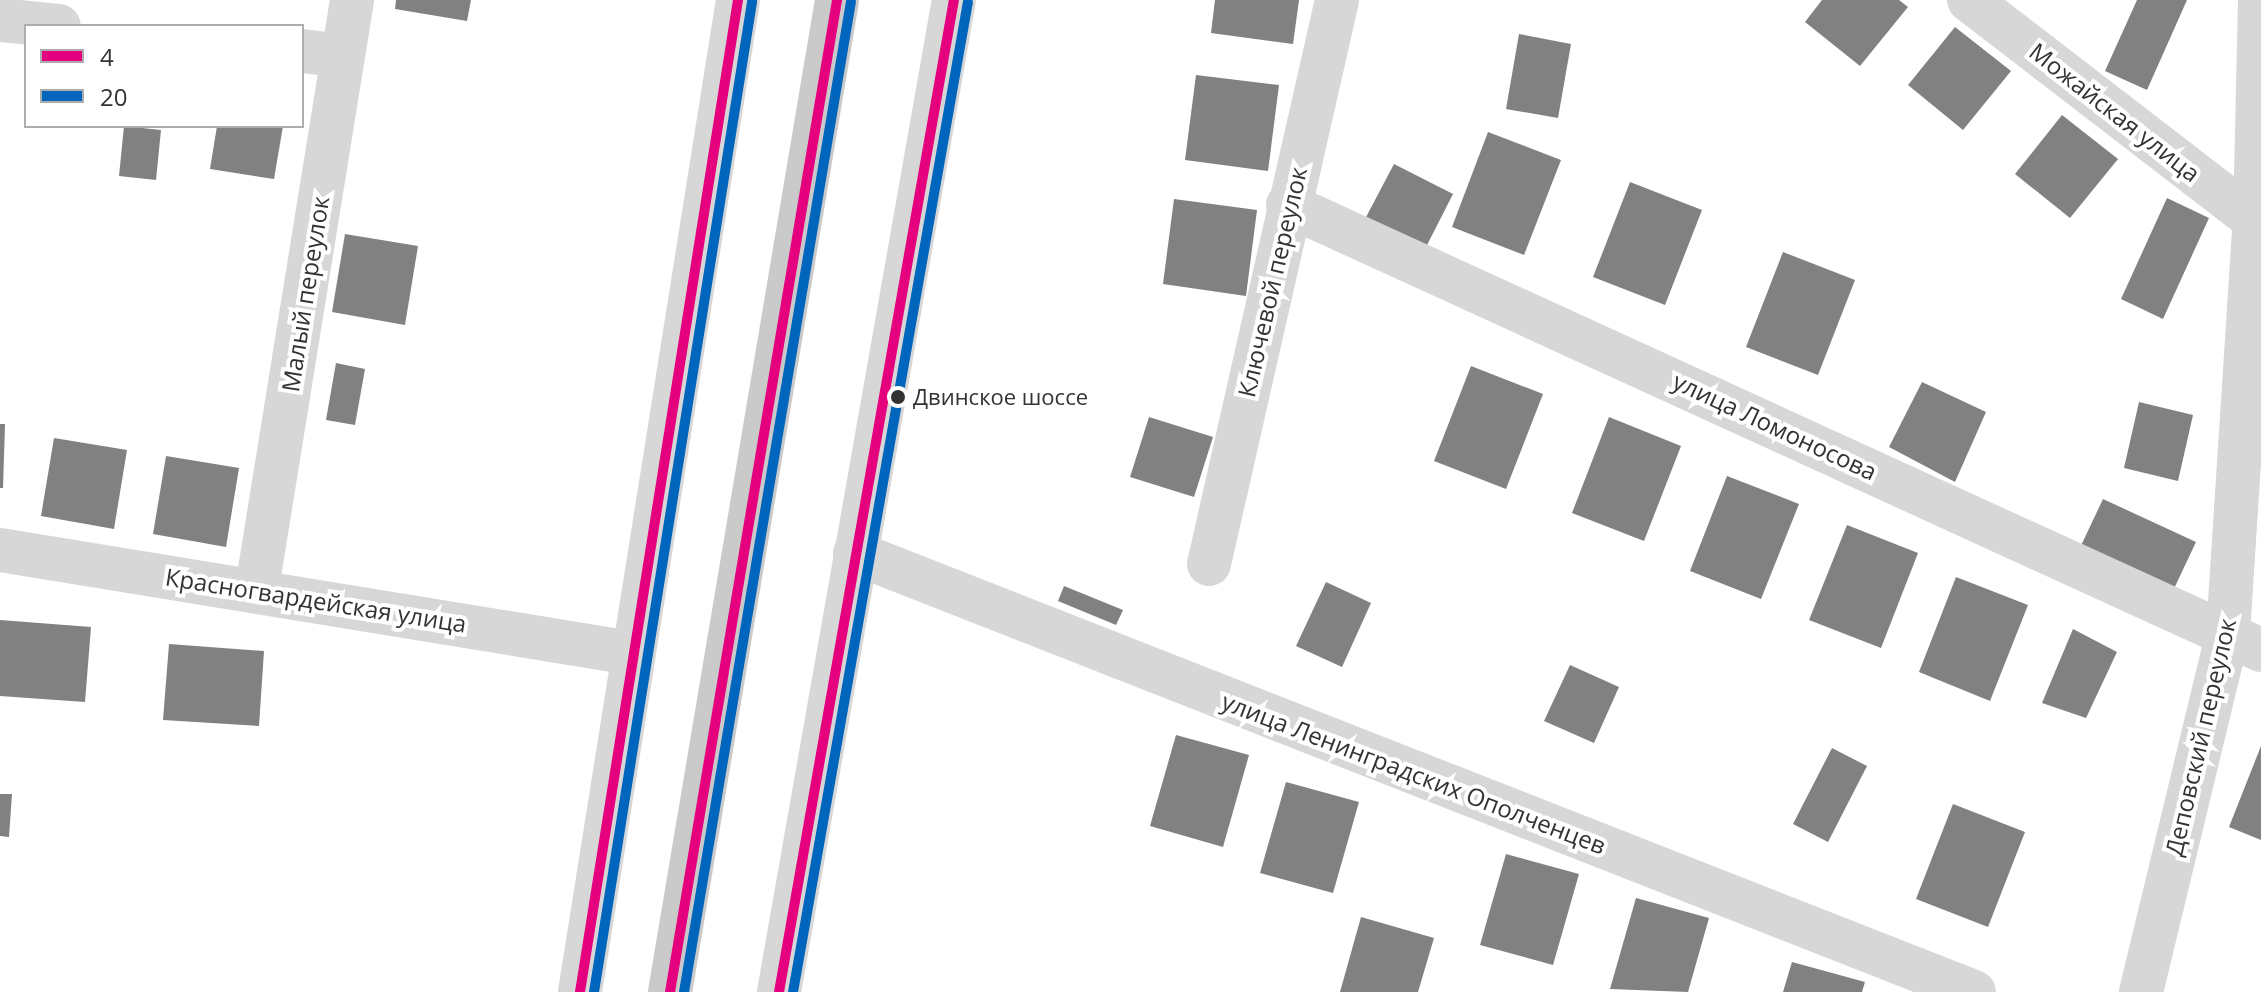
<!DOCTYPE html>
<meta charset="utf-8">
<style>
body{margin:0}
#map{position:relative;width:2261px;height:992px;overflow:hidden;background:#fff;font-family:"Open Sans",sans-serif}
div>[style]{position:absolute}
.building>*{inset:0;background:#818181}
.minor>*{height:44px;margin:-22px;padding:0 22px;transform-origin:22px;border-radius:22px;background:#d7d7d7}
.major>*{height:44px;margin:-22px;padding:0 22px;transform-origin:22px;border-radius:22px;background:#cacaca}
.bus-1>*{height:10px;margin:-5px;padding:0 5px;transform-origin:5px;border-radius:5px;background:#e5007d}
.bus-2>*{height:10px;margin:-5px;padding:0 5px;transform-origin:5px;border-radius:5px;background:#0065bd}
.dots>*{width:22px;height:22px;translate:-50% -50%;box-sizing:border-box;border:4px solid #fff;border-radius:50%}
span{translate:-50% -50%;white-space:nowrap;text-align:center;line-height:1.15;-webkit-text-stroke:8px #fff;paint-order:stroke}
.bus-label{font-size:22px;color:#333}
.left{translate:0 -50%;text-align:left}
.street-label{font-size:24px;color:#333}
.legend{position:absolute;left:24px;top:24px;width:280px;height:104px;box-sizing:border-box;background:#fff;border:2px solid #adadad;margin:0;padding:10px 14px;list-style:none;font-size:24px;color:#333}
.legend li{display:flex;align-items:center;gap:16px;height:40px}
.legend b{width:40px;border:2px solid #adadad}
</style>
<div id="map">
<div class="building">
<i style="clip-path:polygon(396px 0,471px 0,467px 21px,395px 9px)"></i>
<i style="clip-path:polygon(1215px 0,1299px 0,1293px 44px,1211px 33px)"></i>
<i style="clip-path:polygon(1822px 0,1899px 0,1908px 7px,1860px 66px,1805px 22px)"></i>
<i style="clip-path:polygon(2137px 0,2187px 0,2147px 90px,2105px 71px)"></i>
<i style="clip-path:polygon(1955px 27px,2011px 71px,1963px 130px,1908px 85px)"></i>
<i style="clip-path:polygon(1519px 34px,1571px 44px,1558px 118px,1506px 109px)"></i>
<i style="clip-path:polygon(1196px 75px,1279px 85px,1268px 171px,1185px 160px)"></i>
<i style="clip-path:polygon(2062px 115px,2118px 159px,2070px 218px,2015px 174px)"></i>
<i style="clip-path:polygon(124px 126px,161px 130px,156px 180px,119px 176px)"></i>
<i style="clip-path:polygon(217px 126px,283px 126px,274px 179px,210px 169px)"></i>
<i style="clip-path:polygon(1488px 132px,1561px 160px,1524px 255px,1452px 227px)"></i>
<i style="clip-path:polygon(1394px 164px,1453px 194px,1425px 249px,1365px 219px)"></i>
<i style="clip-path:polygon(1630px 182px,1702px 210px,1665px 305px,1593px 277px)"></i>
<i style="clip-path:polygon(2167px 198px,2209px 218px,2163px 319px,2121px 299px)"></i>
<i style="clip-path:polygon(1174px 199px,1257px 210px,1246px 296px,1163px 284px)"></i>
<i style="clip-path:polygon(345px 234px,418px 246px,405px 325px,332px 312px)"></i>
<i style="clip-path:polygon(1783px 252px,1855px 280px,1818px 375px,1746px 347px)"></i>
<i style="clip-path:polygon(336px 363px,365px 369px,355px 425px,326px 420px)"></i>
<i style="clip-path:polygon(1471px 366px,1543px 394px,1506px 489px,1434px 461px)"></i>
<i style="clip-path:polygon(1922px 382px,1986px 412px,1955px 482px,1889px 447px)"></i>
<i style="clip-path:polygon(2139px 402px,2193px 415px,2178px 481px,2124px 468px)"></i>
<i style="clip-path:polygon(1149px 417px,1213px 437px,1194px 497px,1130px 477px)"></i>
<i style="clip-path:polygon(1609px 417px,1681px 446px,1644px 541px,1572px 513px)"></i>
<i style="clip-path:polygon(0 424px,5px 424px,3px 488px,0 488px)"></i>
<i style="clip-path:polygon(54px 438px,127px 450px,114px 529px,41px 516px)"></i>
<i style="clip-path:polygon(166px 456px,239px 468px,226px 547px,153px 534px)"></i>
<i style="clip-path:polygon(1727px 476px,1799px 504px,1761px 599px,1690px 571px)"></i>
<i style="clip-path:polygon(2103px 499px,2196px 542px,2171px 595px,2078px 552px)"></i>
<i style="clip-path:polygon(1847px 525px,1918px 553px,1881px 648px,1809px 620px)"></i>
<i style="clip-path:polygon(1956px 577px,2028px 605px,1990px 701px,1919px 672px)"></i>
<i style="clip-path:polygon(1326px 582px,1371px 603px,1342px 667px,1296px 646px)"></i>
<i style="clip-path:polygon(1064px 586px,1123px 610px,1116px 625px,1058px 601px)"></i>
<i style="clip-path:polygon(0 620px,91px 627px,85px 702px,0 696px)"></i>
<i style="clip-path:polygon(2073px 629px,2117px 652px,2086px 718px,2042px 703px)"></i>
<i style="clip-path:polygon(169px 644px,264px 651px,259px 726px,163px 720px)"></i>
<i style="clip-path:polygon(1570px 665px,1619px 687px,1594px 743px,1544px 721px)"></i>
<i style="clip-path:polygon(1176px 735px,1249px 755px,1223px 847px,1150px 826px)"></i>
<i style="clip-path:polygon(2261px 746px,2261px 840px,2229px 827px)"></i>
<i style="clip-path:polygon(1832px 748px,1867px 766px,1828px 842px,1793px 824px)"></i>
<i style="clip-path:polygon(1286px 782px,1359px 802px,1333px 893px,1260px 873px)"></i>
<i style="clip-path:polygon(0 794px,12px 794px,9px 837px,0 836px)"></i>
<i style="clip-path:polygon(1953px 804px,2025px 832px,1988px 927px,1916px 899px)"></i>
<i style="clip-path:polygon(1506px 854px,1579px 874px,1553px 965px,1480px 945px)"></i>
<i style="clip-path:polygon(1636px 898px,1709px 918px,1688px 992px,1610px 989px)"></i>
<i style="clip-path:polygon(1361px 917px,1434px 938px,1418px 992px,1340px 992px)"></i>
<i style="clip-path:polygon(1792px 962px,1865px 982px,1862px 992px,1783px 992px)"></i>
</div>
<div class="minor">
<i style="left:1969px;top:0;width:369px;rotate:37.6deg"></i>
<i style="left:0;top:20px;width:59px;rotate:5.8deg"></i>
<i style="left:302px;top:51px;width:41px;rotate:7deg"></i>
<i style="left:1288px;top:205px;width:1070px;rotate:24.58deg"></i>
<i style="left:0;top:550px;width:639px;rotate:9.27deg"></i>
<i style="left:855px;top:553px;width:1202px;rotate:21.42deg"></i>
<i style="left:1209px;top:564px;width:578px;rotate:-77.21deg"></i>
<i style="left:257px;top:588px;width:596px;rotate:-80.82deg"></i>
<i style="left:580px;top:992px;width:1005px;rotate:-80.95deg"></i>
<i style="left:779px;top:992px;width:1007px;rotate:-80deg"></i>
<i style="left:2141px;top:992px;width:369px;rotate:-76.4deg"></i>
<i style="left:2228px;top:633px;width:414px;rotate:-86.3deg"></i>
<i style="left:2255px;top:220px;width:220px;rotate:-88.7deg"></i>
</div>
<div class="major">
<i style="left:670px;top:992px;width:1006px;rotate:-80.44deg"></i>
</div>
<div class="bus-1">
<i style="left:580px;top:992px;width:1005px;rotate:-80.95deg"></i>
<i style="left:670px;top:992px;width:1006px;rotate:-80.44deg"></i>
<i style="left:779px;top:992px;width:1007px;rotate:-80deg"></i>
</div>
<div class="bus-2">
<i style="left:594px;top:992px;width:1003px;rotate:-80.93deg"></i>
<i style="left:684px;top:992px;width:1004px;rotate:-80.43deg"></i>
<i style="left:793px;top:992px;width:1005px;rotate:-79.98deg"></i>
</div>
<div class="dots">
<i style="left:898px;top:397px;background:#333"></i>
</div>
<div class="bus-label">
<span class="left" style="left:913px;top:397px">Двинское шоссе</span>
</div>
<div class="street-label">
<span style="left:2115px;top:112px;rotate:38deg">Можайская улица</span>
<span style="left:1272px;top:282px;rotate:-77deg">Ключевой переулок</span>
<span style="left:305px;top:294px;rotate:-81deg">Малый переулок</span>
<span style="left:1775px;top:426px;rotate:25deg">улица Ломоносова</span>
<span style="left:316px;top:600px;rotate:9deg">Красногвардейская улица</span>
<span style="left:2200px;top:737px;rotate:-77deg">Деповский переулок</span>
<span style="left:1414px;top:773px;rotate:21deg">улица Ленинградских Ополченцев</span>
</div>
<ul class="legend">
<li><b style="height:10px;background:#e5007d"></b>4</li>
<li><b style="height:10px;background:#0065bd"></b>20</li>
</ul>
</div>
